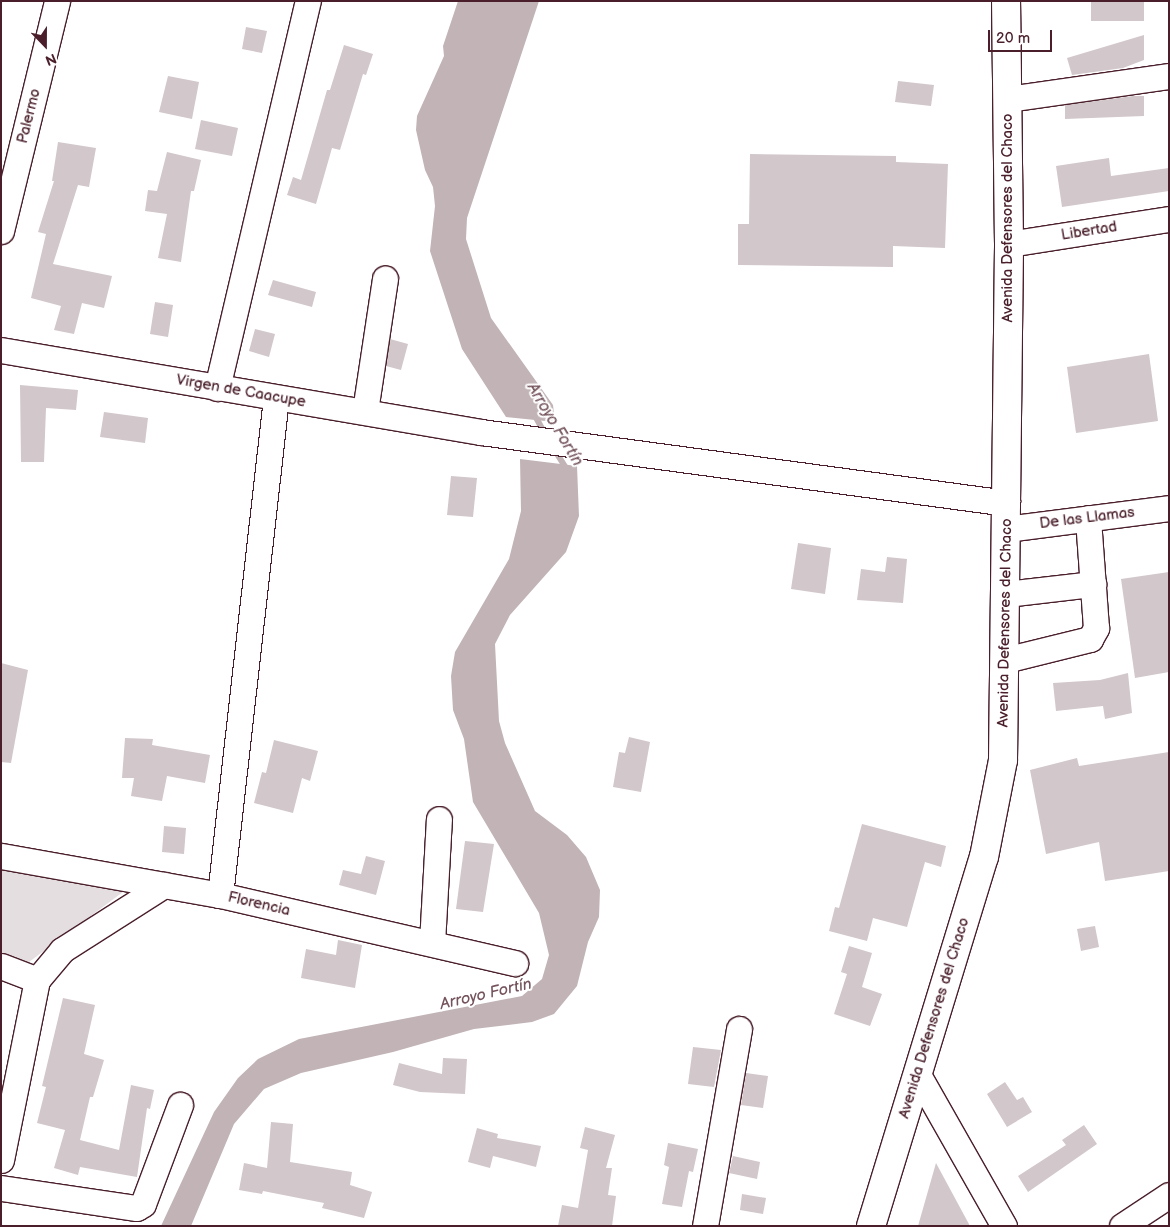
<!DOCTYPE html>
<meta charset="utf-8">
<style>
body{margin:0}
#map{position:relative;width:1170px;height:1227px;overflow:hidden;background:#fff;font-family:"Balsamiq Sans",sans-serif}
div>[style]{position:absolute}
.green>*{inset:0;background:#e5dee0}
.water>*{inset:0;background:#c1b3b6}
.stream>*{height:6px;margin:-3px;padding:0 3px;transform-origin:3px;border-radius:3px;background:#c1b3b6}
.building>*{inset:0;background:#d2c7cb}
.roads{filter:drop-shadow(1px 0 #4a1f2b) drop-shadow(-1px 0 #4a1f2b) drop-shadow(0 1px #4a1f2b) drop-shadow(0 -1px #4a1f2b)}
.minor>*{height:25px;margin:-12.5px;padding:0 12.5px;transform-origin:12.5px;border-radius:12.5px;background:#fff}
.major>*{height:28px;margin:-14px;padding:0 14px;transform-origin:14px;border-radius:14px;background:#fff}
span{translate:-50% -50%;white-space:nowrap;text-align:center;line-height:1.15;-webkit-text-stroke:4px #fff;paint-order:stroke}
.street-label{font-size:15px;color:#4a1f2b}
.water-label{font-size:16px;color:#74535c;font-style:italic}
.frame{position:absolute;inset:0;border:2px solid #4a1f2b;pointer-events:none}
.north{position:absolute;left:20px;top:20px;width:50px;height:50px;-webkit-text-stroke:4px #fff;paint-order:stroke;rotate:158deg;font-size:14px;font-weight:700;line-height:20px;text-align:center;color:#4a1f2b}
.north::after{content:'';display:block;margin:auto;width:18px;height:22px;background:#4a1f2b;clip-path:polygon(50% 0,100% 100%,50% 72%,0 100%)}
.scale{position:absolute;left:988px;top:30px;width:64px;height:22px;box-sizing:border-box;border:2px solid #4a1f2b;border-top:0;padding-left:6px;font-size:15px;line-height:18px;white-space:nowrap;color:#4a1f2b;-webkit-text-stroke:4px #fff;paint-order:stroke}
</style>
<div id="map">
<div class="green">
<i style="clip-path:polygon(1px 870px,123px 887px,127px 889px,25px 965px,1px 956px)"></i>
</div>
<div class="water">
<i style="clip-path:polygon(458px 1px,539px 1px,467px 218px,466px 239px,491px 318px,553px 405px,555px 422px,506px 417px,462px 349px,430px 251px,435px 206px,433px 187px,425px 170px,416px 130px,417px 116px,444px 56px,443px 46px)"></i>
<i style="clip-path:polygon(520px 459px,577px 466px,579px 516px,566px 552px,510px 615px,495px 644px,499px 721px,505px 743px,535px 811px,567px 835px,586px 857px,600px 890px,599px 917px,588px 942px,577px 986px,554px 1014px,532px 1022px,474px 1029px,393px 1052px,301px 1073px,264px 1089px,234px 1124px,191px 1226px,161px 1226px,214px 1112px,238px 1078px,258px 1059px,299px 1039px,522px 996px,542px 979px,549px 955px,539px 913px,473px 802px,464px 739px,453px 710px,451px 676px,455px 652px,509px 559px,521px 511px)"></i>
</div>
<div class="stream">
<i style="left:534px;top:414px;width:23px;rotate:61deg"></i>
<i style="left:554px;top:449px;width:25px;rotate:58deg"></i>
</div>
<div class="building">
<i style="clip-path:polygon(1091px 1px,1144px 1px,1144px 21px,1091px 21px)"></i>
<i style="clip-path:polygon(246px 27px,267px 31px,262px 53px,242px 49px)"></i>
<i style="clip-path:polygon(1144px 35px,1144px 60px,1123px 68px,1072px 75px,1067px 58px)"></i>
<i style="clip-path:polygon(344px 45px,373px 54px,366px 75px,363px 74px,340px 150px,332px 148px,316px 204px,287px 195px,293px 177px,301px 180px,327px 90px,330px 90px)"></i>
<i style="clip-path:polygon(168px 76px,199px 82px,192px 119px,159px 112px)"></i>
<i style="clip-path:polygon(898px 81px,934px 85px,931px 106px,895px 102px)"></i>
<i style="clip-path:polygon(1133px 96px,1144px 96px,1144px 116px,1065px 119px,1065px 105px)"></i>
<i style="clip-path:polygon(201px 120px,238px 128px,232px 156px,195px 149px)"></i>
<i style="clip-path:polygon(58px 142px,96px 148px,89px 187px,78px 185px,53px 264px,112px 276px,104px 308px,82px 303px,74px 334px,54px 330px,61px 306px,31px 298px,46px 234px,38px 232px,54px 181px,52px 181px)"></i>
<i style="clip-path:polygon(167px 152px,201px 160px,194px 191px,191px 191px,181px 262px,158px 258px,167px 214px,145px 211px,148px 190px,157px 191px)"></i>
<i style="clip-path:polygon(750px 154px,896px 156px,896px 162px,948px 164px,945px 248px,893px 246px,893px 267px,738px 265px,738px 224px,749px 224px)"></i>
<i style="clip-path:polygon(1109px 158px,1111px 176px,1169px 168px,1169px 191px,1062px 207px,1056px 166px)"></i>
<i style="clip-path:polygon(273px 280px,316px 292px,312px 307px,268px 295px)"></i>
<i style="clip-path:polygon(155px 302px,173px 305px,168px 337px,150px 334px)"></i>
<i style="clip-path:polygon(255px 329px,275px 334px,269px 357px,249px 351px)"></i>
<i style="clip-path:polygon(390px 339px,408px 344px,401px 370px,386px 366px)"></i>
<i style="clip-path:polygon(1149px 354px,1158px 421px,1076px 433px,1067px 367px)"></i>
<i style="clip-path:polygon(20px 385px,78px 390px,76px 410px,46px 408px,44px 462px,21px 462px)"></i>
<i style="clip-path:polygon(104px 412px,148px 418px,145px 443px,100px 437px)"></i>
<i style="clip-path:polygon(451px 476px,477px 478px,473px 517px,447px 515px)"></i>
<i style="clip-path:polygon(798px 543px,831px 548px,825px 594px,791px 589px)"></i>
<i style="clip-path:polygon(887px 557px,907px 559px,903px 603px,857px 600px,861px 569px,885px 572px)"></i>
<i style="clip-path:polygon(1169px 572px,1169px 672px,1135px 678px,1121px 579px)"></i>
<i style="clip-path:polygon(1px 663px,28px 670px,11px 763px,1px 762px)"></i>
<i style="clip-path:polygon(1128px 673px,1132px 713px,1105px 719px,1103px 706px,1056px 711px,1053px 683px,1100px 680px)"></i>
<i style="clip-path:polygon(629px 737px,650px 742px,641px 792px,613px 787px,619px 752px,625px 753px)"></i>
<i style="clip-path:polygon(125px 738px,153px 739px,152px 745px,210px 755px,205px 783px,167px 776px,162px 801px,131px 796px,134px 778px,122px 778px)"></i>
<i style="clip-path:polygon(274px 740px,318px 751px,310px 781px,302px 778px,293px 813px,254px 803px,262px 772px,266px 773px)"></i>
<i style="clip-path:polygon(1169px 752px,1169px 871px,1105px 881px,1099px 842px,1046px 854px,1030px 770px,1077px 758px,1079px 766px)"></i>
<i style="clip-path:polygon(862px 824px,946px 846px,941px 867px,925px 862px,907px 927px,873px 918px,867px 941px,829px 931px,835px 907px,839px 908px)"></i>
<i style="clip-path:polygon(164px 826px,186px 828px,184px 854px,162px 852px)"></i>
<i style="clip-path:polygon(465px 841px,494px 844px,483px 912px,456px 909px)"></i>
<i style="clip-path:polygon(366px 856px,385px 861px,376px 895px,339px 885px,343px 870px,361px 874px)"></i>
<i style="clip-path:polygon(1095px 926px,1099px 947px,1081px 951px,1077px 929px)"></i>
<i style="clip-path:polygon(338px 940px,362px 945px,355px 988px,301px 978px,306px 949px,336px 955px)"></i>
<i style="clip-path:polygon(849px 946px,872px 953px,862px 987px,882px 994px,870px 1026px,834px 1014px,847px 974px,841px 972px)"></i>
<i style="clip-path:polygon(63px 998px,95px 1005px,84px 1054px,104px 1060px,93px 1097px,90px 1097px,80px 1140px,119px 1150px,131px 1085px,154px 1090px,150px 1109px,147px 1108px,137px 1177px,80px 1167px,78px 1175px,54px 1168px,65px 1130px,37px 1123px,46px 1087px,42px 1086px)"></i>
<i style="clip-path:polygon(693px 1047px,721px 1050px,714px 1087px,688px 1084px)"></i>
<i style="clip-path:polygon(443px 1058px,467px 1059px,465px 1094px,420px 1092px,393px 1085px,399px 1063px,442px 1074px)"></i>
<i style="clip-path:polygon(746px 1073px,768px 1076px,763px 1108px,741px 1105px)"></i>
<i style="clip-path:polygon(1005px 1082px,1017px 1100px,1023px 1097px,1032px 1112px,1007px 1127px,987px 1094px)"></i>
<i style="clip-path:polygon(271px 1122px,293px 1124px,290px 1162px,352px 1172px,350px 1185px,372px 1192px,364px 1218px,322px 1208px,324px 1203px,263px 1191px,262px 1194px,239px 1190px,244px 1163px,267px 1168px)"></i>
<i style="clip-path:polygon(1084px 1125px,1097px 1144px,1028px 1192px,1018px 1176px,1066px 1145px,1062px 1140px)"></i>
<i style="clip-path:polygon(585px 1127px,615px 1135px,606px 1168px,612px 1168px,608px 1195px,616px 1196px,612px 1226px,558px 1226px,562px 1205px,578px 1208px,588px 1150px,580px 1148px)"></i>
<i style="clip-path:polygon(477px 1128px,498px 1134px,497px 1138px,541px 1146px,536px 1167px,493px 1156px,490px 1168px,468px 1162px)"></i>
<i style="clip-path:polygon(668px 1143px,698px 1149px,693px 1172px,689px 1171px,682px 1207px,662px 1204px,669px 1167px,664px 1165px)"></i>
<i style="clip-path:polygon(733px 1156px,760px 1162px,757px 1179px,729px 1173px)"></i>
<i style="clip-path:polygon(936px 1163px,970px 1226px,918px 1226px)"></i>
<i style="clip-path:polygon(742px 1194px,766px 1198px,763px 1214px,740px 1210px)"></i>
</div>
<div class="roads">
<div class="minor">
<i style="left:1007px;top:99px;width:164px;rotate:-8.1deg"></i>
<i style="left:1px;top:231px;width:237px;rotate:-76.3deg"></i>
<i style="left:1009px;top:244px;width:162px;rotate:-8.9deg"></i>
<i style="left:1px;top:350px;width:487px;rotate:9.7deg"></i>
<i style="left:481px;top:432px;width:531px;rotate:7.69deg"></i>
<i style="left:217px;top:388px;width:398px;rotate:-76.8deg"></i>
<i style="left:365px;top:411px;width:134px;rotate:-81.4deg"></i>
<i style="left:1006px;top:529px;width:164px;rotate:-7.3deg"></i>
<i style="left:1006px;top:594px;width:88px;rotate:-6.6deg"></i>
<i style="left:1005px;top:660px;width:88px;rotate:-13.9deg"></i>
<i style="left:1090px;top:639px;width:13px;rotate:-61deg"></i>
<i style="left:1096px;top:628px;width:110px;rotate:-94.2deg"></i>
<i style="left:1px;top:856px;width:222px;rotate:10.1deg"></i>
<i style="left:220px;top:895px;width:303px;rotate:13deg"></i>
<i style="left:220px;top:895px;width:500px;rotate:-83.57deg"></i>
<i style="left:432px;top:943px;width:124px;rotate:-86.8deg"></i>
<i style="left:1px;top:966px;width:39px;rotate:21deg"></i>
<i style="left:917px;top:1073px;width:176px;rotate:60.4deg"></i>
<i style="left:1px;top:1160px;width:184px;rotate:-78.7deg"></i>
<i style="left:37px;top:980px;width:39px;rotate:-50deg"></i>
<i style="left:62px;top:950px;width:121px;rotate:-32.5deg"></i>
<i style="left:1px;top:1188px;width:137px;rotate:8.4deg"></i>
<i style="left:137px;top:1208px;width:7px;rotate:-34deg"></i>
<i style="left:143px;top:1204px;width:106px;rotate:-69.5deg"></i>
<i style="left:705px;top:1226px;width:200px;rotate:-80.2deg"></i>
<i style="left:1122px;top:1226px;width:56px;rotate:-33.4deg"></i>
</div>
<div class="major">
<i style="left:871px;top:1226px;width:386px;rotate:-73deg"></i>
<i style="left:984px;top:857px;width:99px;rotate:-78.9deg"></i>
<i style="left:1003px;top:760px;width:516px;rotate:-89.33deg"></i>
<i style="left:1009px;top:244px;width:243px;rotate:-90.7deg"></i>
</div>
</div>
<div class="street-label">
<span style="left:29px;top:116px;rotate:-76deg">Palermo</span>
<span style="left:1008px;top:218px;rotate:-90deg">Avenida Defensores del Chaco</span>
<span style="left:1089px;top:231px;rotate:-9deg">Libertad</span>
<span style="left:241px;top:391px;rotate:10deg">Virgen de Caacupe</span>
<span style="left:1087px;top:518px;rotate:-7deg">De las Llamas</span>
<span style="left:1005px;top:623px;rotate:-89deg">Avenida Defensores del Chaco</span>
<span style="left:259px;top:904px;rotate:13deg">Florencia</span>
<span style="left:934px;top:1018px;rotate:-73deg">Avenida Defensores del Chaco</span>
</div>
<div class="water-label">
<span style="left:554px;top:425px;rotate:59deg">Arroyo Fortín</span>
<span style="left:486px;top:995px;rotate:-13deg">Arroyo Fortín</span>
</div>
<div class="frame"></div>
<div class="north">N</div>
<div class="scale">20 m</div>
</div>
